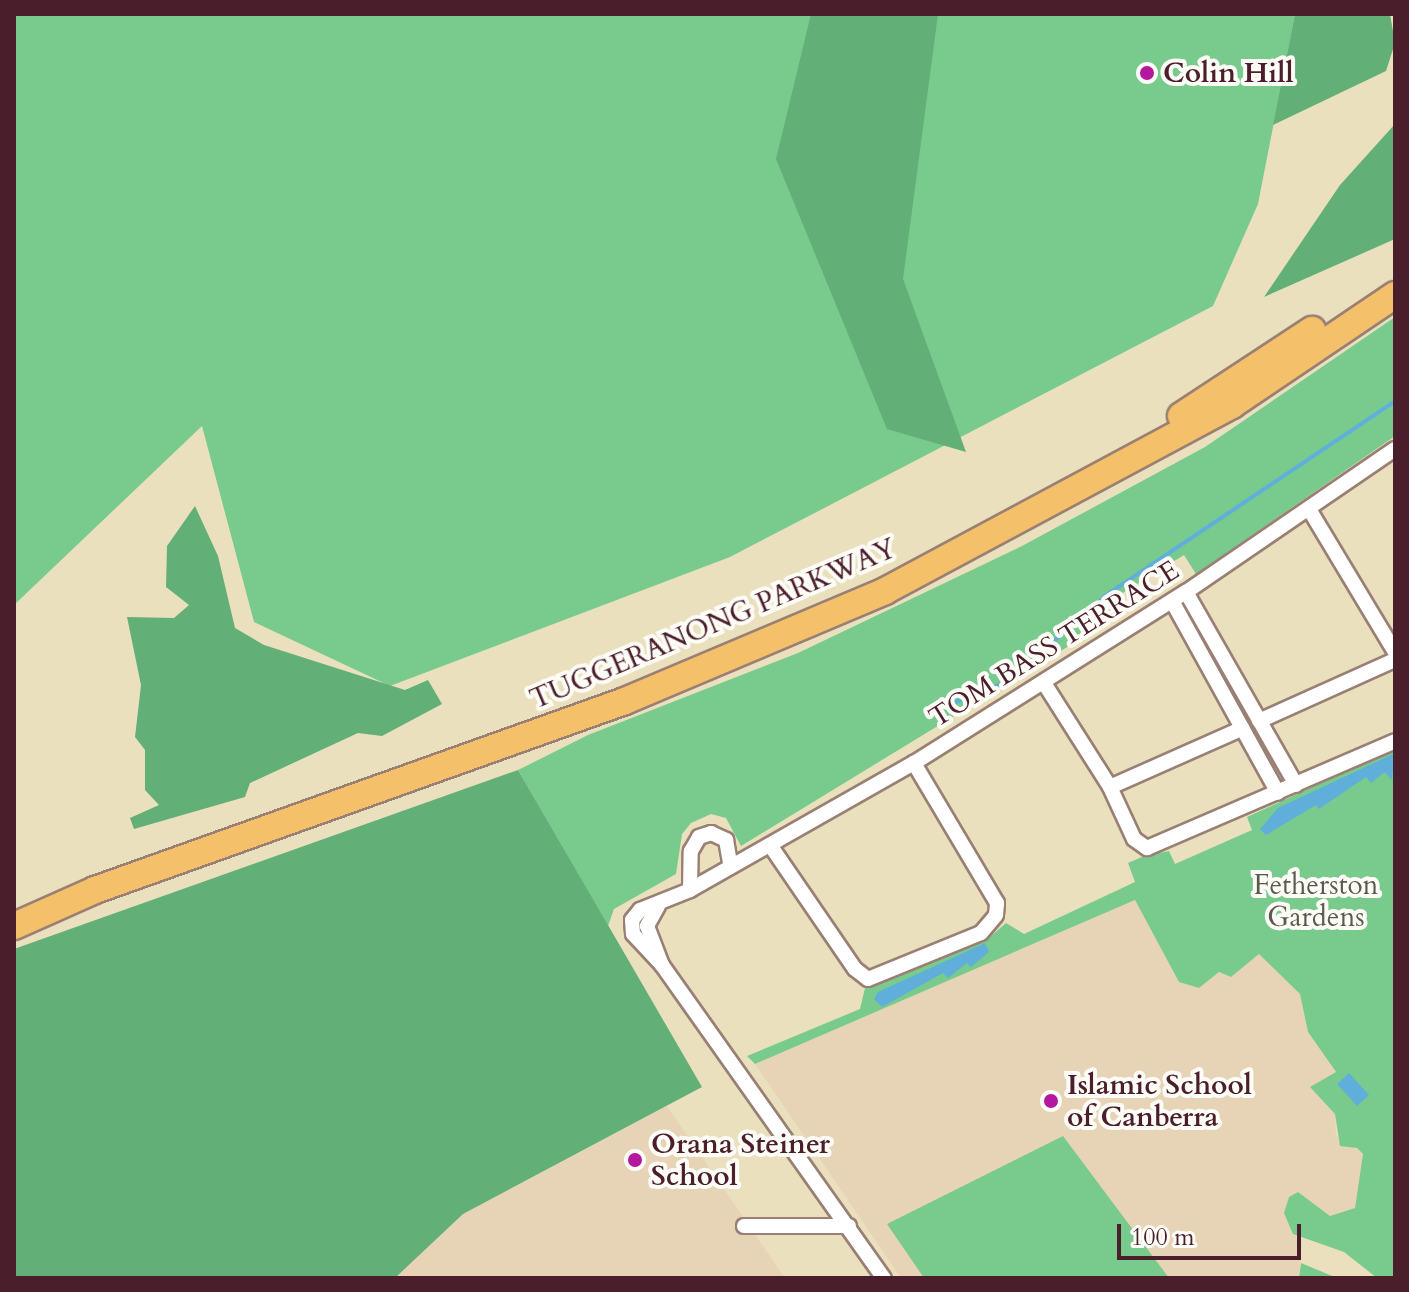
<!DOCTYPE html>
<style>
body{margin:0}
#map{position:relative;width:1409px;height:1292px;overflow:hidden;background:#ebe0bd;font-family:Cardo,serif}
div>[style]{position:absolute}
.built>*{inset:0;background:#e7d4b7}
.green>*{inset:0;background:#78cb8d}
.forest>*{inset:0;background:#62af78}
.water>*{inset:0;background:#60afda}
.stream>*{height:4px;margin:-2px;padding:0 2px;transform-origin:2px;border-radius:2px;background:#60afda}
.roads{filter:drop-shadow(2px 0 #9a8074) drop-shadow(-2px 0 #9a8074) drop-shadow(0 2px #9a8074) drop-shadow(0 -2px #9a8074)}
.minor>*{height:14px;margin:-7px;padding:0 7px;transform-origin:7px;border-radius:7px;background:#fff}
.motorway>*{height:26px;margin:-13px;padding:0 13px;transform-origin:13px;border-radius:13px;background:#f4c16a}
.dots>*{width:22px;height:22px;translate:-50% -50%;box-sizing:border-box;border:4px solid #fdfcf7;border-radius:50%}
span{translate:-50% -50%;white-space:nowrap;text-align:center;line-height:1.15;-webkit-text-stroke:8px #fdfcf7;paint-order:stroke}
.poi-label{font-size:28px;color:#4a1f2b;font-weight:700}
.left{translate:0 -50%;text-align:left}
.street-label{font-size:28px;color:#4a1f2b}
.park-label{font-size:28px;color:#5a5b4d}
.frame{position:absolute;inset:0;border:16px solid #4a1f2b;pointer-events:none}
.scale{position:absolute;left:1117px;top:1224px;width:184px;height:36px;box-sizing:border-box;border:4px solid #4a1f2b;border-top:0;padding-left:10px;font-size:24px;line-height:28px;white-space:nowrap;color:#4a1f2b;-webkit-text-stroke:6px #fdfcf7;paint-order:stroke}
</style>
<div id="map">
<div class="built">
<i style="clip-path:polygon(1135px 900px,1179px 982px,1199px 988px,1219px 972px,1231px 977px,1259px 954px,1300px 994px,1308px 1032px,1336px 1073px,1310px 1087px,1335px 1114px,1336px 1135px,1363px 1154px,1355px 1208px,1330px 1216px,1298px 1192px,1293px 1234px,1302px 1239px,1299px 1278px,901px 1278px,755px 1064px)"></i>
<i style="clip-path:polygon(667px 1106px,785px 1278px,395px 1278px,463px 1214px)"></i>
</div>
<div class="green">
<i style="clip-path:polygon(14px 14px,1295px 14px,1258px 204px,1213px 306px,730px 557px,390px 686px,254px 622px,202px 426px,14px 605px)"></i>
<i style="clip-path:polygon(1395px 317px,1395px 436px,1196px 574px,1184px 555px,1121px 594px,1128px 610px,741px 846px,726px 818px,711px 814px,691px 823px,682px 834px,676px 874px,614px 909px,608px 926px,518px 770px,588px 735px,798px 653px,1022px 546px,1205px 447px)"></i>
<i style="clip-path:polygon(1395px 749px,1395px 1278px,1377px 1278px,1344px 1252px,1293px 1234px,1284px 1213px,1289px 1197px,1298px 1192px,1330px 1216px,1355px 1208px,1363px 1154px,1357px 1148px,1340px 1146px,1335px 1114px,1310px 1087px,1336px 1072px,1308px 1032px,1300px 994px,1259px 954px,1231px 977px,1219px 972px,1199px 988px,1179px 982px,1135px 900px,755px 1064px,747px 1056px,860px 1009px,865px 988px,991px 936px,1006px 923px,1024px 934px,1135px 882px,1128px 863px,1144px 856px,1169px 851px,1175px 864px,1252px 830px,1247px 817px)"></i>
<i style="clip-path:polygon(1063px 1136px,1169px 1278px,924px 1278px,887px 1224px)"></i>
<i style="clip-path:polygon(1301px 1263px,1337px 1278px,1299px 1278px)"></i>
</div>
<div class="forest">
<i style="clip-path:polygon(811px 14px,938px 14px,903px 279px,966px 452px,887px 429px,776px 159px)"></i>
<i style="clip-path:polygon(1295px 14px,1390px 14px,1395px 43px,1386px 71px,1273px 125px)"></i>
<i style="clip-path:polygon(1395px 124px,1395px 239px,1264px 297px,1340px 185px)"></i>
<i style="clip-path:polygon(195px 506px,218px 556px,235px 628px,264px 645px,405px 690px,428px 680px,442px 704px,382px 736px,358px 733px,250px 783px,245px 797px,134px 829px,130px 818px,159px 805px,145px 790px,145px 750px,135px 737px,141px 685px,127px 617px,174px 618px,189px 605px,166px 587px,167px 546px)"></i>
<i style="clip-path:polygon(518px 770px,702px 1087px,463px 1214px,395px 1278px,14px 1278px,14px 949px)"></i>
</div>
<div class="water">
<i style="clip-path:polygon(1395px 753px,1392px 780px,1385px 772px,1371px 783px,1366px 777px,1319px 809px,1316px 805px,1266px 835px,1260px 829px,1278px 808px)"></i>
<i style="clip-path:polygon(985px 943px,989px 952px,971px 967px,967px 963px,948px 978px,943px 973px,882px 1007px,874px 999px,878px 992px)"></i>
<i style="clip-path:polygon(1349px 1073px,1369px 1095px,1357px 1106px,1337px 1084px)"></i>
</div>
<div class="stream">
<i style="left:948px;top:705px;width:66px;rotate:-21.5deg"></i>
<i style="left:1009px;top:681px;width:128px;rotate:-41.5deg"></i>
<i style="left:1105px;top:596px;width:349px;rotate:-33.9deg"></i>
</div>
<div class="roads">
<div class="minor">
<i style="left:1309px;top:509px;width:167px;rotate:59deg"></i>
<i style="left:1186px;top:592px;width:222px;rotate:60.3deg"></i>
<i style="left:1172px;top:601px;width:219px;rotate:61.1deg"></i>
<i style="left:1044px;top:683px;width:123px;rotate:57.6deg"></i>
<i style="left:1110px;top:787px;width:57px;rotate:65.2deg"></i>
<i style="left:1134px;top:839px;width:16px;rotate:35deg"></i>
<i style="left:1147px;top:848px;width:270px;rotate:-23.3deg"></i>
<i style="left:1259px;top:721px;width:149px;rotate:-24.2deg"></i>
<i style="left:1110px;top:787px;width:145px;rotate:-23.9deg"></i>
<i style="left:770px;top:845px;width:150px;rotate:55.6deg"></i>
<i style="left:855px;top:969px;width:16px;rotate:38deg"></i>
<i style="left:868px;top:979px;width:122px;rotate:-22.2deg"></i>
<i style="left:981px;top:933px;width:23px;rotate:-50deg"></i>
<i style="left:996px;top:915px;width:12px;rotate:-85deg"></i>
<i style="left:997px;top:903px;width:163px;rotate:-120.7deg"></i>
<i style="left:690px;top:890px;width:39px;rotate:-89deg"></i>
<i style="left:691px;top:851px;width:16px;rotate:-60deg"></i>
<i style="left:699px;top:837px;width:13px;rotate:-18deg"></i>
<i style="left:711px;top:833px;width:17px;rotate:25deg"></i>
<i style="left:726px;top:840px;width:27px;rotate:80deg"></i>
<i style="left:658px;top:906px;width:23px;rotate:119deg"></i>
<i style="left:647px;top:926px;width:42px;rotate:69deg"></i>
<i style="left:662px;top:965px;width:384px;rotate:54.7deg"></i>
<i style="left:662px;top:965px;width:42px;rotate:-133.1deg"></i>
<i style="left:633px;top:934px;width:14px;rotate:-94deg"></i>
<i style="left:632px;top:920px;width:13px;rotate:-51deg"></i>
<i style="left:640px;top:910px;width:54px;rotate:-21.8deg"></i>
<i style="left:690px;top:890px;width:257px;rotate:-29.6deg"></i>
<i style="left:914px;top:763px;width:321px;rotate:-32.2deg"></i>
<i style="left:1186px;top:592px;width:253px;rotate:-34.4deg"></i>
<i style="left:744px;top:1226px;width:105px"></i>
</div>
<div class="motorway">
<i style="left:1181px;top:416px;width:157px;rotate:-33.3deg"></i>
<i style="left:14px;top:926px;width:89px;rotate:-24deg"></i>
<i style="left:95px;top:890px;width:563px;rotate:-19.63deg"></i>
<i style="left:625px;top:701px;width:282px;rotate:-22.9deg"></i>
<i style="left:885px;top:591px;width:394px;rotate:-28.2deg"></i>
<i style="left:1232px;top:405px;width:197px;rotate:-34deg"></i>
</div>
</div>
<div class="dots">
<i style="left:1147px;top:73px;background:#b5179e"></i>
<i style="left:1051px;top:1101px;background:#b5179e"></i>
<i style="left:635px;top:1160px;background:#b5179e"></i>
</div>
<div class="poi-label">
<span class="left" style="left:1163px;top:73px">Colin Hill</span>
<span class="left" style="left:1067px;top:1101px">Islamic School<br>of Canberra</span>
<span class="left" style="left:651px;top:1160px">Orana Steiner<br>School</span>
</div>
<div class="street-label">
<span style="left:713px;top:624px;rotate:-23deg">TUGGERANONG PARKWAY</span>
<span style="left:1054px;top:644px;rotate:-32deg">TOM BASS TERRACE</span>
</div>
<div class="park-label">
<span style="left:1316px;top:901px">Fetherston<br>Gardens</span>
</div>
<div class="frame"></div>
<div class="scale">100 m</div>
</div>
